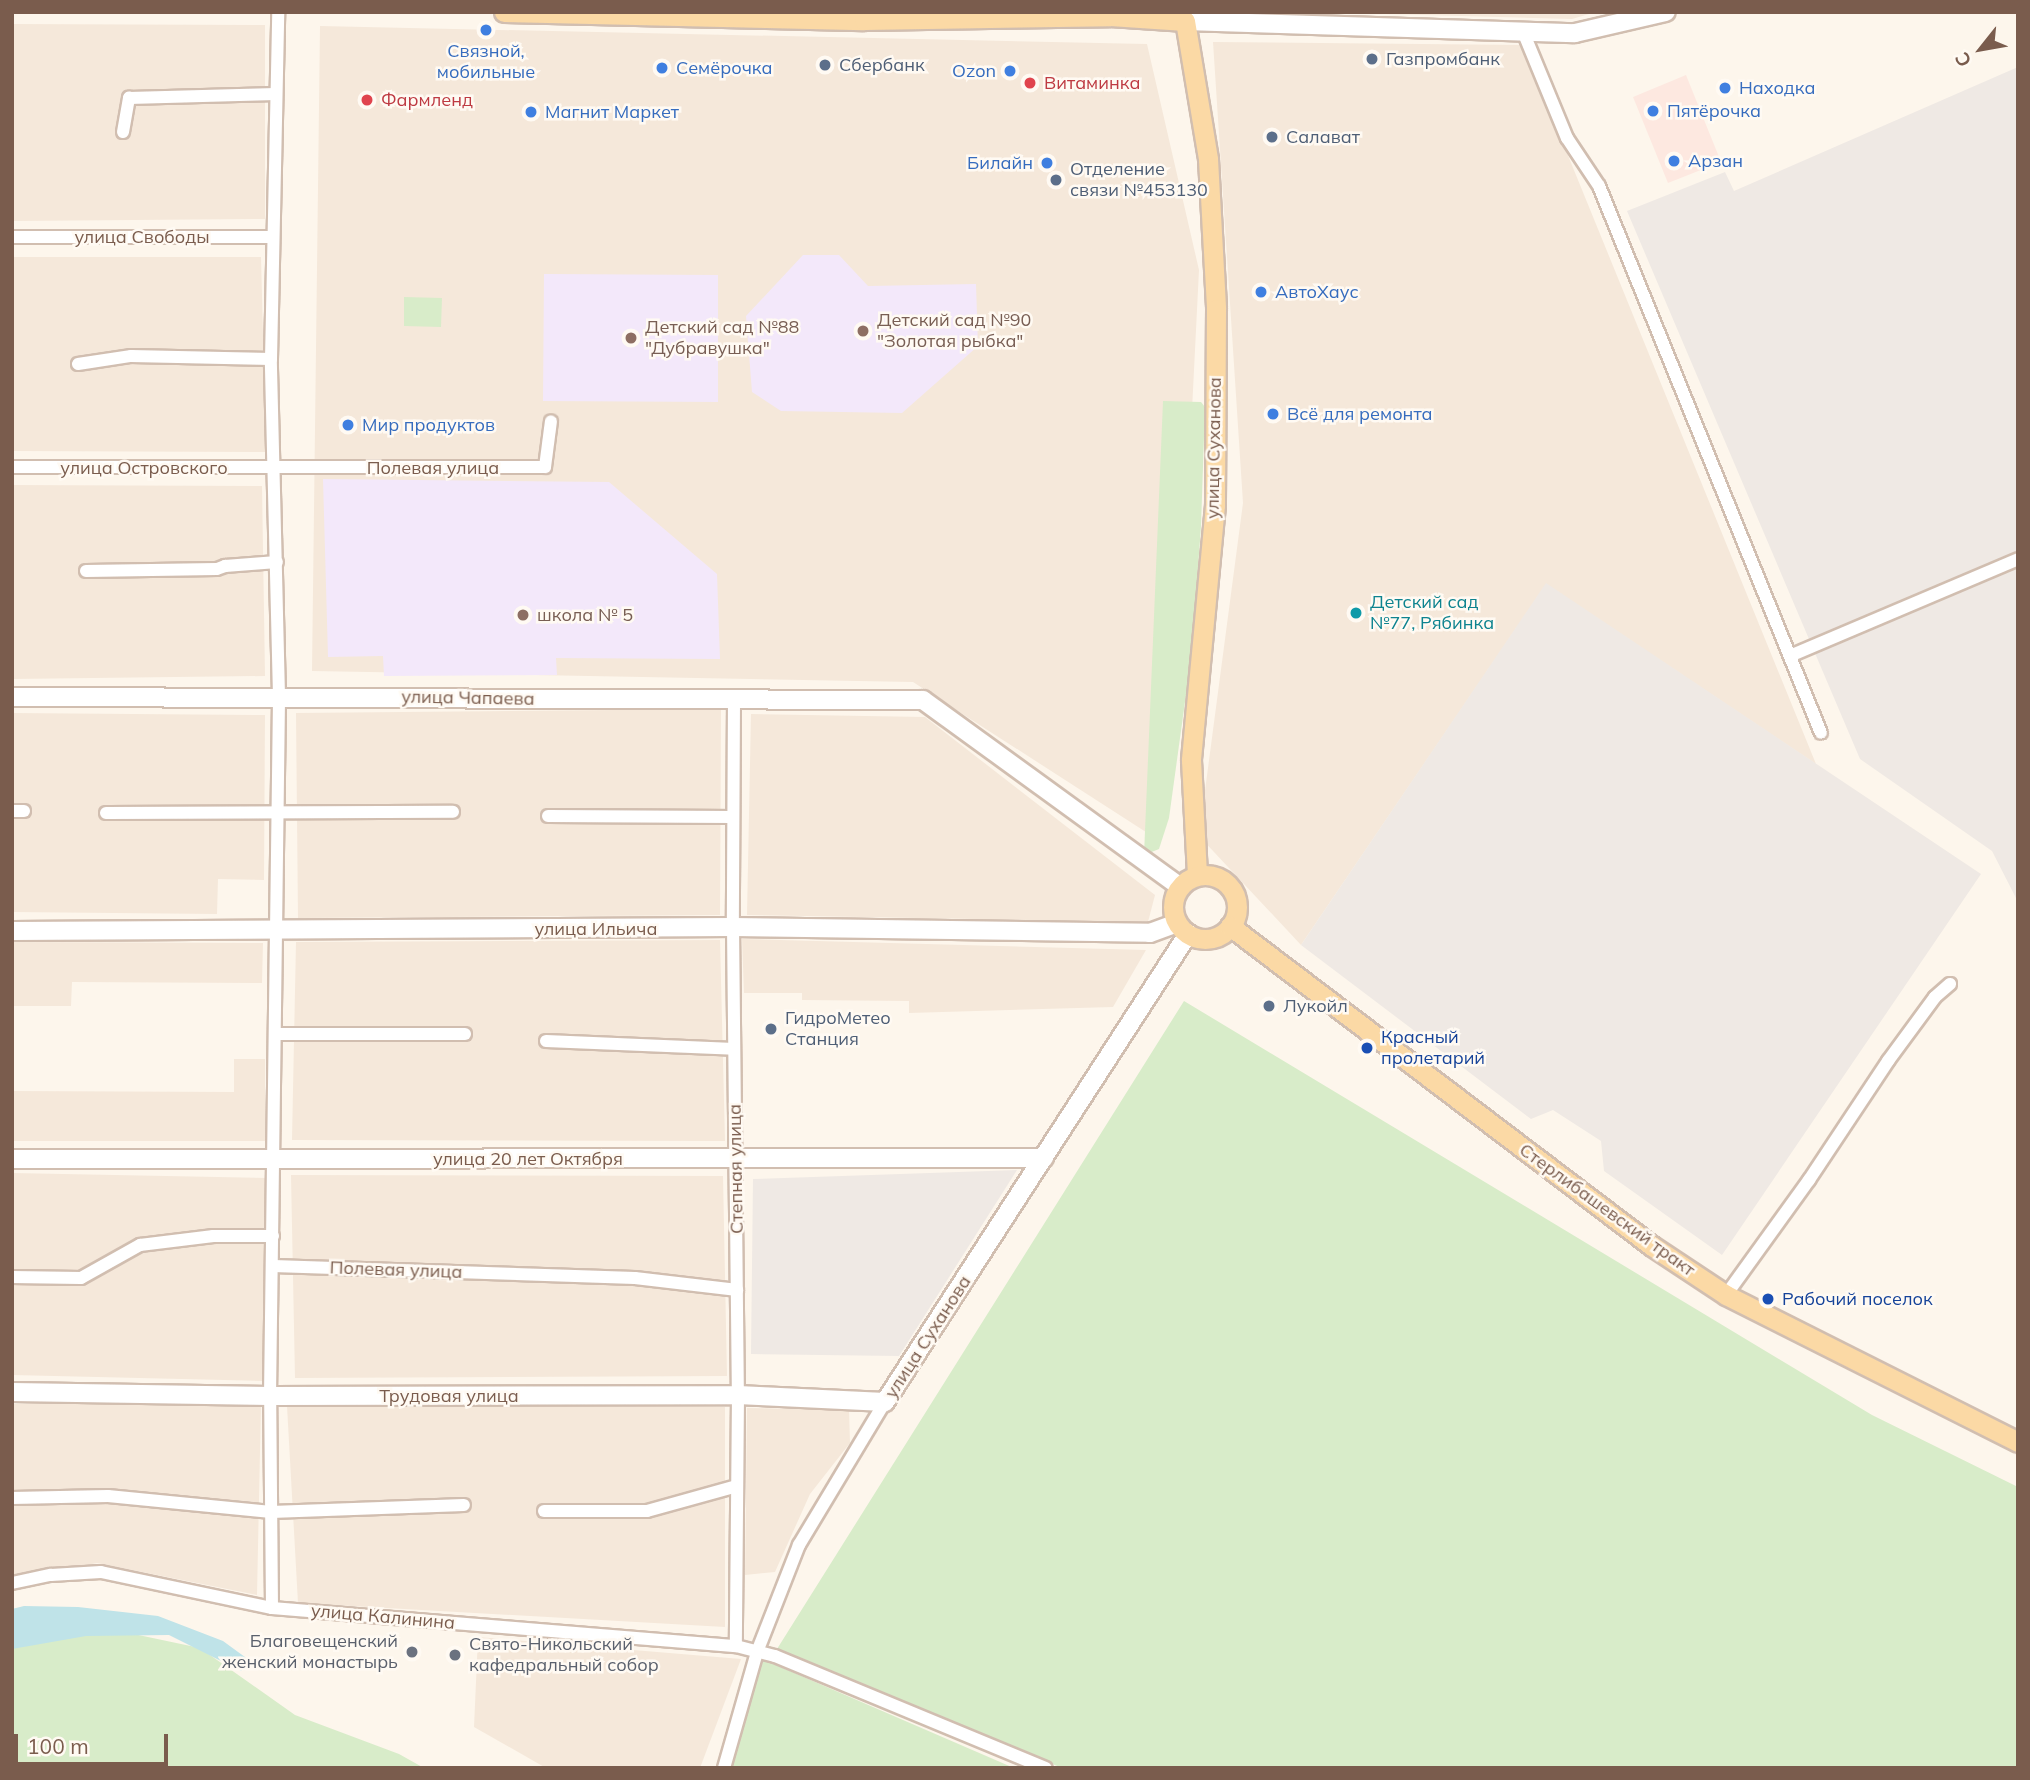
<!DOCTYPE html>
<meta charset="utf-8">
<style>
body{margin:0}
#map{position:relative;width:2030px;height:1780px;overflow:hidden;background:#fdf6ec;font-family:Mulish,sans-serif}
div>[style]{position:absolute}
.residential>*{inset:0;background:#f5e8da}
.commercial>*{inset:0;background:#fde8e0}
.industrial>*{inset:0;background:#efe9e4}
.education>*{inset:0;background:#f3e8fa}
.green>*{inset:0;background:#d8ecc9}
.water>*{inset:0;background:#bfe3e8}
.roads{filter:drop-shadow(2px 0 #d1beb0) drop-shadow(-2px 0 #d1beb0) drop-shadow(0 2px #d1beb0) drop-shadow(0 -2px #d1beb0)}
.street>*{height:12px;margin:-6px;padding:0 6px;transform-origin:6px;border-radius:6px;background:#fff}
.secondary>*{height:18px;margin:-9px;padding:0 9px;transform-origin:9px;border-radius:9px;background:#fff}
.primary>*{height:19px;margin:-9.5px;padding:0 9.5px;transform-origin:9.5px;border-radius:9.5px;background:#fbd9a5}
.primary>.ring{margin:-9.5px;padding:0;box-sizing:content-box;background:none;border:19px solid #fbd9a5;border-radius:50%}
.dots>*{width:19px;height:19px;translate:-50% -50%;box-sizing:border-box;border:4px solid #fffaf3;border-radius:50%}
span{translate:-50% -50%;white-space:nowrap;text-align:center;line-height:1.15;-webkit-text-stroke:5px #fffaf3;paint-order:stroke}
.shop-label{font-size:18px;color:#366cbe}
.left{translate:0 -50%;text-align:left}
.right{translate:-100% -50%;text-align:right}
.service-label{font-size:18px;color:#4e5e75}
.health-label{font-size:18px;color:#be3a42}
.street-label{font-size:18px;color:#7a5c4d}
.education-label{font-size:18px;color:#785e54}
.culture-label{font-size:18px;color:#0d838f}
.transit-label{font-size:18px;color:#164399}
.worship-label{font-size:18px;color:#5b616d}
.frame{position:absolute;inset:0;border:14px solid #7a5c4d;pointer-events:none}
.north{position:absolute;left:1946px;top:14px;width:70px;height:70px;-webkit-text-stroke:5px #fffaf3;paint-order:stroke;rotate:239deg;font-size:19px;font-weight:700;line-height:28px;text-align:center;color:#7a5c4d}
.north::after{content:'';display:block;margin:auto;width:24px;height:32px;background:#7a5c4d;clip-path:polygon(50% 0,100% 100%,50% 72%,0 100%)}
.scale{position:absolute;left:14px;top:1734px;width:154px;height:32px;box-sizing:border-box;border:4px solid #7a5c4d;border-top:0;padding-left:9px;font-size:21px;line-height:24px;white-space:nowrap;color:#7a5c4d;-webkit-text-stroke:5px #fffaf3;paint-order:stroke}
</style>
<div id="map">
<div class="residential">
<i style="clip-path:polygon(1311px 12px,1596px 12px,1572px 19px)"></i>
<i style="clip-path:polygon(12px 24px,265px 25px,265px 219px,12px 221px)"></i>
<i style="clip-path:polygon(320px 26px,1147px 44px,1199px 270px,1178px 691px,1149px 834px,913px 682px,312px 671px)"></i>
<i style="clip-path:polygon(1213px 42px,1523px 45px,1816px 764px,1546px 584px,1301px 945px,1199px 836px,1243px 503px)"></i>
<i style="clip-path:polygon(12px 257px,261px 257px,266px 452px,12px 451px)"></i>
<i style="clip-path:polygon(12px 485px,262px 486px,265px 676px,12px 679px)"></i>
<i style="clip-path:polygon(721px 709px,720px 915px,298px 918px,296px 713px)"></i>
<i style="clip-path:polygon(12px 713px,265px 715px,264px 880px,218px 879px,217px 914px,12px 912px)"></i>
<i style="clip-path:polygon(751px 714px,925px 717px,1155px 895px,1148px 922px,747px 915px)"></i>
<i style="clip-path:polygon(742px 939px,1146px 950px,1113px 1007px,909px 1013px,909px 1001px,802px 1000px,802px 993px,744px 993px)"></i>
<i style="clip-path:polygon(720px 940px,725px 1141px,292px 1140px,296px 942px)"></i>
<i style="clip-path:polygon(12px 942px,263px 943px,262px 983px,72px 982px,71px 1006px,12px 1006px)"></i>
<i style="clip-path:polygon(234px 1059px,265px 1059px,265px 1141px,12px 1141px,12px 1091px,234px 1092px)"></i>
<i style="clip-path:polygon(12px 1173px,267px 1178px,263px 1381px,12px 1375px)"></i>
<i style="clip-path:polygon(291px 1175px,723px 1176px,727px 1376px,295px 1378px)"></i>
<i style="clip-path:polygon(12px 1404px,261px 1404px,257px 1595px,97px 1563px,12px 1579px)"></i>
<i style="clip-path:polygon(287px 1406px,725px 1407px,725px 1627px,298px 1603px)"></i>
<i style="clip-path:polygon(747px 1408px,849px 1410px,850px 1443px,810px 1494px,775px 1572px,745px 1575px)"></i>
<i style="clip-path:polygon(478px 1637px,741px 1659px,700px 1768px,546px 1768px,474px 1727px)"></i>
</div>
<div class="commercial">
<i style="clip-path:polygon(1686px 75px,1721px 162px,1668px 183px,1633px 97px)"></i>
</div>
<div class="industrial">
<i style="clip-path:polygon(2018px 67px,2018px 902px,1992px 851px,1860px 759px,1627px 211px,1725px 172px,1734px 191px)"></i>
<i style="clip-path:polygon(1546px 583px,1981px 874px,1722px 1255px,1604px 1171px,1601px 1141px,1553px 1110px,1531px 1119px,1301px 945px)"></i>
<i style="clip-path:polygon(1017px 1170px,899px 1356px,751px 1354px,753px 1179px)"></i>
</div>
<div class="education">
<i style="clip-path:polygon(803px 255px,839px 255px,868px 286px,976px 284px,978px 346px,902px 413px,781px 411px,752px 392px,746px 316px)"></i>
<i style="clip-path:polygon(544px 274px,718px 275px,718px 402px,543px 401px)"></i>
<i style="clip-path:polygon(323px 479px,609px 482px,717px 574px,720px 659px,556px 658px,557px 675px,384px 676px,383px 656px,328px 657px)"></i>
</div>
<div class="green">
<i style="clip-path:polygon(404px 297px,442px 298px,441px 327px,404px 326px)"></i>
<i style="clip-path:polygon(1163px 401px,1201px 402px,1205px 407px,1201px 526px,1192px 651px,1169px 818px,1159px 849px,1144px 855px)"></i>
<i style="clip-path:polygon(1184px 1001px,1872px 1415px,2018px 1487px,2018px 1768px,1062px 1768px,777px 1649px)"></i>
<i style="clip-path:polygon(91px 1625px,200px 1648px,295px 1715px,399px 1754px,424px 1768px,12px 1768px,12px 1642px)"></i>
<i style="clip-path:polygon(762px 1659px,1014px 1768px,731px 1768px)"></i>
</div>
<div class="water">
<i style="clip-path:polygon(24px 1606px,78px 1607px,158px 1616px,223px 1641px,249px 1660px,241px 1671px,169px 1635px,86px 1636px,12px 1649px,12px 1609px)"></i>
</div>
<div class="roads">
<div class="street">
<i style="left:1522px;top:29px;width:118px;rotate:67.6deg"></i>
<i style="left:1567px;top:138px;width:58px;rotate:56.3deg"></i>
<i style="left:1599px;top:186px;width:590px;rotate:67.91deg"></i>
<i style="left:123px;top:132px;width:35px;rotate:-80deg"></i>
<i style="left:129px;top:98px;width:147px;rotate:-1.6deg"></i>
<i style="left:12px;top:237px;width:261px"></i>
<i style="left:78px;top:364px;width:54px;rotate:-8.6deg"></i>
<i style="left:131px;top:356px;width:140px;rotate:1.2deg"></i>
<i style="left:12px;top:467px;width:533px"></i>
<i style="left:545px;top:467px;width:46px;rotate:-82.6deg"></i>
<i style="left:86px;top:571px;width:131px;rotate:-0.9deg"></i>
<i style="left:217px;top:569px;width:9px;rotate:-21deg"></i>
<i style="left:225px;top:566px;width:52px;rotate:-4.4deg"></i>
<i style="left:1790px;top:656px;width:248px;rotate:-23deg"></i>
<i style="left:734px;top:700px;width:227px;rotate:90.3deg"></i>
<i style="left:733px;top:927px;width:468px;rotate:89.4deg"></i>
<i style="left:738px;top:1395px;width:251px;rotate:90.5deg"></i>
<i style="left:12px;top:811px;width:12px"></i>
<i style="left:106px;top:813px;width:347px;rotate:-0.2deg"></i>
<i style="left:548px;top:816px;width:185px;rotate:0.3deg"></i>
<i style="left:276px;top:1034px;width:189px"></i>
<i style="left:546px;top:1041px;width:188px;rotate:2.4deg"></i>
<i style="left:273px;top:1266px;width:362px;rotate:1.9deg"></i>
<i style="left:635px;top:1278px;width:103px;rotate:6.7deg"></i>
<i style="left:12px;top:1277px;width:69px;rotate:0.8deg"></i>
<i style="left:81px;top:1278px;width:68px;rotate:-29.2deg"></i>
<i style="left:140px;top:1245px;width:74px;rotate:-7deg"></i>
<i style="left:213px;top:1236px;width:60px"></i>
<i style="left:1726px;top:1295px;width:142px;rotate:-54.2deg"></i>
<i style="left:1809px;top:1180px;width:143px;rotate:-56.4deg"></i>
<i style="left:1888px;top:1061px;width:79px;rotate:-53.7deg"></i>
<i style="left:1935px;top:997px;width:20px;rotate:-41deg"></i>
<i style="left:12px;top:1498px;width:96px;rotate:-1.2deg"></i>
<i style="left:108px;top:1496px;width:164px;rotate:5.6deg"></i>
<i style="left:271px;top:1512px;width:193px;rotate:-2.1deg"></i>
<i style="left:544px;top:1511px;width:103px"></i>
<i style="left:647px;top:1511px;width:93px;rotate:-15.5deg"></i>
<i style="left:12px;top:1583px;width:40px;rotate:-12deg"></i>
<i style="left:51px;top:1575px;width:50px;rotate:-3.4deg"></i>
<i style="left:101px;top:1572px;width:175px;rotate:11.9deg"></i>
<i style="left:272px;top:1608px;width:466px;rotate:4.7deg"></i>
<i style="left:736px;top:1646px;width:40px;rotate:14.4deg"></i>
<i style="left:775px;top:1656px;width:293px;rotate:22.5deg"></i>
<i style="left:272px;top:1608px;width:212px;rotate:-90.5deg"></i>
<i style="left:270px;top:1396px;width:700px;rotate:-89.26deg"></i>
<i style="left:279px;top:696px;width:337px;rotate:-91.4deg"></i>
<i style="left:271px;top:359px;width:347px;rotate:-88.8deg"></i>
<i style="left:724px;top:1768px;width:121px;rotate:-74.1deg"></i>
<i style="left:757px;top:1652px;width:115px;rotate:-68.6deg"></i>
<i style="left:799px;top:1545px;width:167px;rotate:-59deg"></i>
</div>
<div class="secondary">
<i style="left:1185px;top:21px;width:390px;rotate:1.8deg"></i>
<i style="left:1575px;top:33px;width:93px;rotate:-13deg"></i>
<i style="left:12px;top:697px;width:911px;rotate:0.19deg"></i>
<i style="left:923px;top:700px;width:316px;rotate:36deg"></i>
<i style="left:12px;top:931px;width:721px;rotate:-0.32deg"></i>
<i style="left:733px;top:927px;width:417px;rotate:0.8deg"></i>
<i style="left:1150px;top:933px;width:29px;rotate:-20deg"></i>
<i style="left:12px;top:1159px;width:1032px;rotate:-0.06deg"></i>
<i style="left:12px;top:1392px;width:258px;rotate:0.9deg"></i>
<i style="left:270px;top:1396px;width:468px;rotate:-0.1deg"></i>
<i style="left:738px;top:1395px;width:147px;rotate:2.7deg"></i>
<i style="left:885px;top:1402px;width:558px;rotate:-57.08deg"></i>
</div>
<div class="primary">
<i style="left:504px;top:12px;width:360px;rotate:1.3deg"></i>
<i style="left:864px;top:20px;width:246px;rotate:-0.9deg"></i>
<i style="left:1110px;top:16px;width:75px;rotate:3.8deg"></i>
<i style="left:1185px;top:21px;width:140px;rotate:80.5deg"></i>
<i style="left:1208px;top:159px;width:150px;rotate:86.9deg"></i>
<i style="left:1216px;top:309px;width:196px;rotate:90.3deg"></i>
<i style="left:1215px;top:505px;width:256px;rotate:95.4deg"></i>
<i style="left:1191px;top:760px;width:115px;rotate:87deg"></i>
<i class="ring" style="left:1173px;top:875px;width:45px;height:45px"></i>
<i style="left:1230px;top:926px;width:530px;rotate:37.17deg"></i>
<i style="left:1652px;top:1246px;width:89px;rotate:33.5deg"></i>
<i style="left:1726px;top:1295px;width:327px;rotate:26.7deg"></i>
</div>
</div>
<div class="dots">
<i style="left:486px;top:30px;background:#3f7fe0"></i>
<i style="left:1372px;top:59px;background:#5c6f8a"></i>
<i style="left:825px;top:65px;background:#5c6f8a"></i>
<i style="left:662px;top:68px;background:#3f7fe0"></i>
<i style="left:1010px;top:71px;background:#3f7fe0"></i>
<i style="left:1030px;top:83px;background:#e0444e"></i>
<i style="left:1725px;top:88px;background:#3f7fe0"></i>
<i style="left:367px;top:100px;background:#e0444e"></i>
<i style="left:1653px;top:111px;background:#3f7fe0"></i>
<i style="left:531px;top:112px;background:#3f7fe0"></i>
<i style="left:1272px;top:137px;background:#5c6f8a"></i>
<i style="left:1674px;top:161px;background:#3f7fe0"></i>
<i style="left:1047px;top:163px;background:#3f7fe0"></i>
<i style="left:1056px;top:180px;background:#5c6f8a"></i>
<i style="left:1261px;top:292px;background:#3f7fe0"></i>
<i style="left:863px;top:331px;background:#8d6e63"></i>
<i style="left:631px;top:338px;background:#8d6e63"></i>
<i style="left:1273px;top:414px;background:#3f7fe0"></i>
<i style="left:348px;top:425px;background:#3f7fe0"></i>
<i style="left:1356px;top:613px;background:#0f9aa8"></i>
<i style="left:523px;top:615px;background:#8d6e63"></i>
<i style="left:1269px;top:1006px;background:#5c6f8a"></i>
<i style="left:771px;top:1029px;background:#5c6f8a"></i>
<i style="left:1367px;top:1048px;background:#1a4fb4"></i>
<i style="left:1768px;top:1299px;background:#1a4fb4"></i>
<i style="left:412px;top:1652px;background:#6b7280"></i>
<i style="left:455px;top:1655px;background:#6b7280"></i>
</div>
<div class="shop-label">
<span style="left:486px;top:62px">Связной,<br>мобильные</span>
<span class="left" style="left:676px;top:68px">Семёрочка</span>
<span class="right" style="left:996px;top:71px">Ozon</span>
<span class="left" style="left:1739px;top:88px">Находка</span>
<span class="left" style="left:1667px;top:111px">Пятёрочка</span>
<span class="left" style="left:545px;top:112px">Магнит Маркет</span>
<span class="left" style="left:1688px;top:161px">Арзан</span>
<span class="right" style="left:1033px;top:163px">Билайн</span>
<span class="left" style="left:1275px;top:292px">АвтоХаус</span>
<span class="left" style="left:1287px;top:414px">Всё для ремонта</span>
<span class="left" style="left:362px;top:425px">Мир продуктов</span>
</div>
<div class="service-label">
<span class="left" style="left:1386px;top:59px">Газпромбанк</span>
<span class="left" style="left:839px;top:65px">Сбербанк</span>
<span class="left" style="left:1286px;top:137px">Салават</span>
<span class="left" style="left:1070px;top:180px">Отделение<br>связи №453130</span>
<span class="left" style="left:1283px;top:1006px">Лукойл</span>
<span class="left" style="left:785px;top:1029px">ГидроМетео<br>Станция</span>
</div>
<div class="health-label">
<span class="left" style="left:1044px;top:83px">Витаминка</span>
<span class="left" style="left:381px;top:100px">Фармленд</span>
</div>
<div class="street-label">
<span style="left:142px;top:237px">улица Свободы</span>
<span style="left:1214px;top:448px;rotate:-89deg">улица Суханова</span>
<span style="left:144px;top:468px">улица Островского</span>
<span style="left:433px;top:468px">Полевая улица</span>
<span style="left:468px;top:698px;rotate:1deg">улица Чапаева</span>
<span style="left:596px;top:929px">улица Ильича</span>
<span style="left:528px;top:1159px">улица 20 лет Октября</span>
<span style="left:736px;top:1169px;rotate:-91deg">Степная улица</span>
<span style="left:1607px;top:1210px;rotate:36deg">Стерлибашевский тракт</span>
<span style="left:396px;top:1270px;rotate:2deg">Полевая улица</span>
<span style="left:928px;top:1337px;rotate:-57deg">улица Суханова</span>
<span style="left:449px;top:1396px">Трудовая улица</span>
<span style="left:383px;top:1617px;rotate:5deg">улица Калинина</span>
</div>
<div class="education-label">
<span class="left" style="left:877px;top:331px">Детский сад №90<br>"Золотая рыбка"</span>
<span class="left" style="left:645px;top:338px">Детский сад №88<br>"Дубравушка"</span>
<span class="left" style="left:537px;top:615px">школа № 5</span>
</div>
<div class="culture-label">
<span class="left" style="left:1370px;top:613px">Детский сад<br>№77, Рябинка</span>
</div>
<div class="transit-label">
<span class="left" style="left:1381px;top:1048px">Красный<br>пролетарий</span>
<span class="left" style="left:1782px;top:1299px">Рабочий поселок</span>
</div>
<div class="worship-label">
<span class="right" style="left:398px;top:1652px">Благовещенский<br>женский монастырь</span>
<span class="left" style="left:469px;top:1655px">Свято-Никольский<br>кафедральный собор</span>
</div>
<div class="frame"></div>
<div class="north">С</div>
<div class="scale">100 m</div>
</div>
